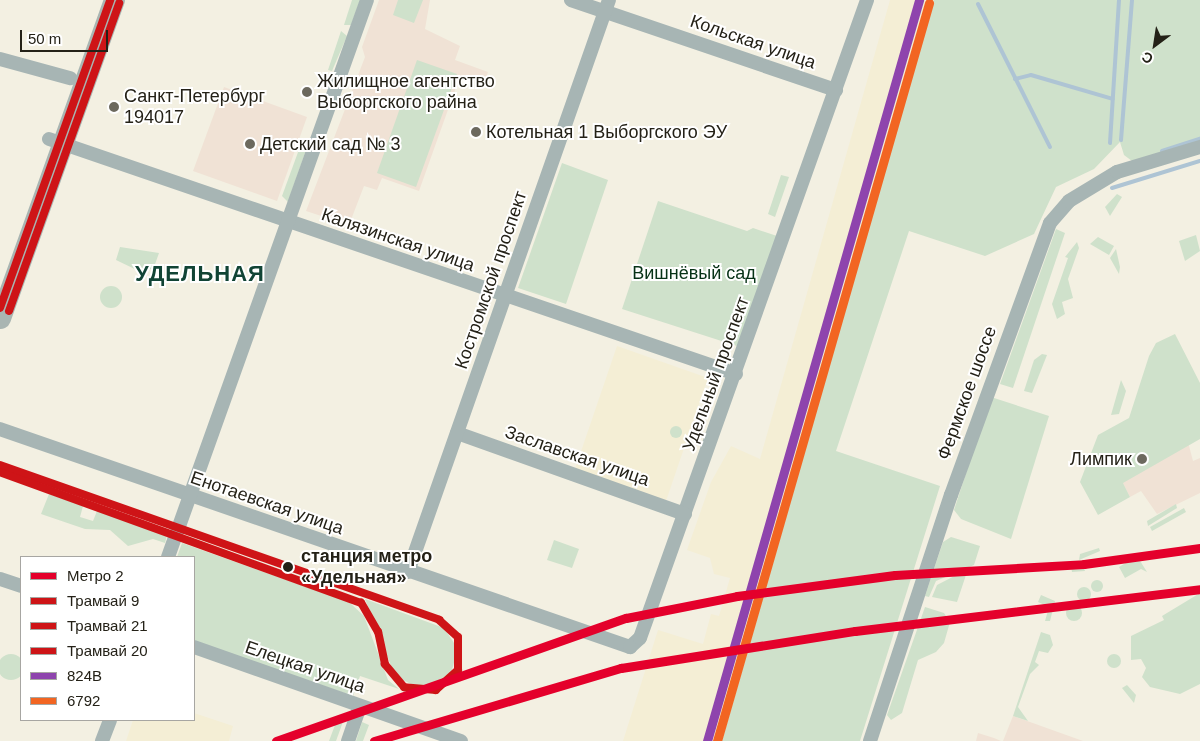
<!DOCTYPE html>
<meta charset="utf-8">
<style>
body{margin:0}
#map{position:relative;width:1200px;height:741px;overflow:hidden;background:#f3f0e2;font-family:Helvetica,sans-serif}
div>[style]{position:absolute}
.built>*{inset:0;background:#f4eed5}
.education>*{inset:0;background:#f0e2d5}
.green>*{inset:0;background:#cfe1cb}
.round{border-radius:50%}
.stream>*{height:4px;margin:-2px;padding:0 2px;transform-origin:2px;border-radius:2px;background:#aec4d4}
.street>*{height:14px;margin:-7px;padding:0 7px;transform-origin:7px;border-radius:7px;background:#a7b5b4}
.primary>*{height:21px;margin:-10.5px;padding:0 10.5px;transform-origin:10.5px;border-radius:10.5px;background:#a9b5b2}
.rail-1>*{height:9px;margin:-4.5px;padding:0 4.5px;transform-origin:4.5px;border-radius:4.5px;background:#8e44ad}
.rail-2>*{height:9px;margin:-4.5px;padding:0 4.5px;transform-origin:4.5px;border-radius:4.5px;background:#f26522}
.tram-1>*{height:8px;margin:-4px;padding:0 4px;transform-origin:4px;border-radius:4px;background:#ce1417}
.tram-2>*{height:8px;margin:-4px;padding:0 4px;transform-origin:4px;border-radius:4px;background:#ce1417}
.tram-3>*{height:8px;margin:-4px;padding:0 4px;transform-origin:4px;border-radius:4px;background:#ce1417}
.metro-1>*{height:9px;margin:-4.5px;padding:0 4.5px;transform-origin:4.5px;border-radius:4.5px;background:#e4002b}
.dots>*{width:14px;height:14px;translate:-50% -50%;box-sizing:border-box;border:2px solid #fff;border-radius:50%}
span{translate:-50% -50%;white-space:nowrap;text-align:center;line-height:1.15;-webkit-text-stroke:4px #fff;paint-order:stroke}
.street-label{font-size:18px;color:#242117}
.poi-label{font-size:18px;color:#242117}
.left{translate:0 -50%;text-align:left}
.right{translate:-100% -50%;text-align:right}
.park-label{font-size:18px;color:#073216}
.stop-label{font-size:18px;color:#242117;font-weight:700}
.district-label{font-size:22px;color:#114435;font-weight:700;letter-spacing:1px}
.legend{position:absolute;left:20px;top:556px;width:175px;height:165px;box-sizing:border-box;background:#fff;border:1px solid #a7a6a2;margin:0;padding:6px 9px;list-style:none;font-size:15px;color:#242117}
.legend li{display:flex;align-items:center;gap:10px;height:25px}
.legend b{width:25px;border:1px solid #a7a6a2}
.north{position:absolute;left:1130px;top:20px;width:50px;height:50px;-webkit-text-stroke:4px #fff;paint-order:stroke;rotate:211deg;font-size:14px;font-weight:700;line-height:20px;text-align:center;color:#242117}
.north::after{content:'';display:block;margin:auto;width:18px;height:22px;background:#242117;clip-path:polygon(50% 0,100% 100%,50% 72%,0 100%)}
.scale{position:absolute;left:20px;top:30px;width:88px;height:22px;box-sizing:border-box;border:2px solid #242117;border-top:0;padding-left:6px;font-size:15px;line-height:18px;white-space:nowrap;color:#242117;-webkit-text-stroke:4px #fff;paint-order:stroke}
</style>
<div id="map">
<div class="built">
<i style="clip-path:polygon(890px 0,934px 0,722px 741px,623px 741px,658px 630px,703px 644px,711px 614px,719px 616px,730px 578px,714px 574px,710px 558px,687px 550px,711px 482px,731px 446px,760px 459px)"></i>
<i style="clip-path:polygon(617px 346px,708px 378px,666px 501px,575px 469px)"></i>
<i style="clip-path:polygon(194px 713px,233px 726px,229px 741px,126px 741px,133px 720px,194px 720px)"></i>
</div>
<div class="education">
<i style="clip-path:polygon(379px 0,430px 0,425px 29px,460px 46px,455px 60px,488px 72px,484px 84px,460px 76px,419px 191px,382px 178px,377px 190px,364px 186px,349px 225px,306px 211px,365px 57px,362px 47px)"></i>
<i style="clip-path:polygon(224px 87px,307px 117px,277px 201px,193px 171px)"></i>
<i style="clip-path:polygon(1099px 436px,1188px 442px,1193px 461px,1200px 458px,1200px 493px,1157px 514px,1141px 491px,1130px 497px)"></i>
<i style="clip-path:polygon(1013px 716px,1083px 741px,1003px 741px)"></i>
<i style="clip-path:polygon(978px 733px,994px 738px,1001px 741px,976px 741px)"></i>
</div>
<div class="green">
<i style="clip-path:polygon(352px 0,360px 0,351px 25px,344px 25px)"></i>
<i style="clip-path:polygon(398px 0,423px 0,414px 23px,393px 15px)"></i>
<i style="clip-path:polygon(934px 0,1200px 0,1200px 141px,1132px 161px,1124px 155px,1120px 142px,1094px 169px,1056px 187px,1034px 234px,985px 256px,909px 231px,836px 451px,940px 486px,860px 741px,722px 741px)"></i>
<i style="clip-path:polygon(341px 31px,347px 36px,332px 71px,328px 70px)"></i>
<i style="clip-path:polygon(417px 60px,457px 74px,416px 187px,377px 173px)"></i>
<i style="clip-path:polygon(301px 144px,307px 147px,288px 202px,282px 196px)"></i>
<i style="clip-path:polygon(562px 163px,608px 180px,566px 304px,518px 288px)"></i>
<i style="clip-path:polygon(781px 175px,789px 177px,775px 217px,768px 214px)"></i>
<i style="clip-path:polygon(1117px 194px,1122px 197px,1110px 216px,1105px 207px)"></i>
<i style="clip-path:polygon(658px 201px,747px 231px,753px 228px,777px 236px,737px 346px,622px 309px)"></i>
<i style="clip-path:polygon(1056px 229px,1065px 233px,1013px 388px,1000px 384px)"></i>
<i style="clip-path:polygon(1196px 235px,1200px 251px,1185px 261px,1179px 241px)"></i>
<i style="clip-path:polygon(1098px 237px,1114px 246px,1109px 255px,1090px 244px)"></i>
<i style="clip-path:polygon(1077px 242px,1079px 248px,1068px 279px,1073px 298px,1062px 302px,1065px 314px,1057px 319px,1052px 304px,1068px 258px,1065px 257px)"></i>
<i style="clip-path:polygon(120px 247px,159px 253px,153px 270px,145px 267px,143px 273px,116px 260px)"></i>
<i style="clip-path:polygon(1116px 249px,1120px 267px,1119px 274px,1110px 258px)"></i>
<i class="round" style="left:100px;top:286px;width:22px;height:22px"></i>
<i style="clip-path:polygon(1175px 334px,1200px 383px,1200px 439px,1123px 483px,1130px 497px,1098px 515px,1080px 482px,1098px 435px,1129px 418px,1149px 356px,1156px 343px)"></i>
<i style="clip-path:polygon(1042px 354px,1047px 355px,1032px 393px,1024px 391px,1034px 360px)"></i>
<i style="clip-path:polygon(1121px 380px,1126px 391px,1119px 414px,1111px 415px)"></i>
<i style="clip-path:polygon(991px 397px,1049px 416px,1011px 539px,961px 519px,954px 510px)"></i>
<i class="round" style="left:670px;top:426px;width:12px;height:12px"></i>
<i style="clip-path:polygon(49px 494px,83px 506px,80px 517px,93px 521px,97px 511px,167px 535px,165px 543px,153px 539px,128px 546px,110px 530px,85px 529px,41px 514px)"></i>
<i style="clip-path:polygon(1176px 504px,1177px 508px,1148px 526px,1147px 521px)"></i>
<i style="clip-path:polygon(1184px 508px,1186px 512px,1152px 531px,1150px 527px)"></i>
<i style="clip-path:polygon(951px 537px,980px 546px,974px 565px,936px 581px,929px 597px,925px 596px,943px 542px)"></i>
<i style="clip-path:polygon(554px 540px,579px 549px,572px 568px,547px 560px)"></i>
<i style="clip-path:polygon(182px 543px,349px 602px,364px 616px,388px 680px,399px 689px,360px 676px,353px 696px,194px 641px,194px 557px,177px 557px)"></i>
<i style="clip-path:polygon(1099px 548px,1100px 551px,1079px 560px,1080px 554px)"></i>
<i style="clip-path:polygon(1137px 556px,1147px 572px,1141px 569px,1125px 578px,1119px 567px)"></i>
<i style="clip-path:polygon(1070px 561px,1083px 565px,1085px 571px,1072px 572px)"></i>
<i style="clip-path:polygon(968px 569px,957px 602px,932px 597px,937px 585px)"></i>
<i class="round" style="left:1091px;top:580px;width:12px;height:12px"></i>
<i class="round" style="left:1077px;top:587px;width:14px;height:14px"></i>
<i style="clip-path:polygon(1200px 593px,1200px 684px,1180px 694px,1150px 687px,1142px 677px,1146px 668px,1141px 659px,1131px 660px,1131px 636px,1164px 620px,1162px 616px)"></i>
<i style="clip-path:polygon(1041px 595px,1055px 601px,1050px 621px,1045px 621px,1049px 607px,1038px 602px)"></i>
<i style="clip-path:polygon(365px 599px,444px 628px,458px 649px,449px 680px,421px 689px,395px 676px)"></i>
<i class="round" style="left:1066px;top:605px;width:16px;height:16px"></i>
<i style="clip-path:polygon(925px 607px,944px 613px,950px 622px,944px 643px,936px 652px,918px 660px,902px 713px,891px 720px,887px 715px)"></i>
<i style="clip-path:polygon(1041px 632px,1050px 635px,1053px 645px,1048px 653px,1039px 651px,1035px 662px,1039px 665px,1030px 674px,1018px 707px,1028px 721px,1013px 716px)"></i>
<i class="round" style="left:-2px;top:654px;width:26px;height:26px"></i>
<i class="round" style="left:1107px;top:654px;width:14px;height:14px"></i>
<i style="clip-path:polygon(1127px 685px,1136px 695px,1134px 703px,1122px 688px)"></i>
<i style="clip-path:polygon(338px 717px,344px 719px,336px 741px,329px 741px)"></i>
<i style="clip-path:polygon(362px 722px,369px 725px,363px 741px,356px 741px)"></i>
</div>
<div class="stream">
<i style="left:978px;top:4px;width:160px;rotate:63.3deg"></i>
<i style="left:1015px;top:79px;width:16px;rotate:-14deg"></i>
<i style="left:1031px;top:75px;width:85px;rotate:16.3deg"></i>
<i style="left:1121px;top:140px;width:140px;rotate:-85.5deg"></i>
<i style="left:1110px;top:143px;width:143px;rotate:-86.4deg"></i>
<i style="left:1162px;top:151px;width:40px;rotate:-18deg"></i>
<i style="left:1112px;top:188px;width:92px;rotate:-17.1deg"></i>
</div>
<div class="street">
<i style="left:571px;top:0;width:280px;rotate:18.8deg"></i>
<i style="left:0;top:59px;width:73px;rotate:15.2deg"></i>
<i style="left:49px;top:139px;width:726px;rotate:18.88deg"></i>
<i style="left:0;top:429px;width:667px;rotate:19.09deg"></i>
<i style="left:630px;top:647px;width:13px;rotate:-42deg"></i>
<i style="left:640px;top:638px;width:677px;rotate:-70.41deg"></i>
<i style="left:457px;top:433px;width:242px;rotate:19.6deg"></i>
<i style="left:168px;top:557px;width:591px;rotate:-70.34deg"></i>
<i style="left:408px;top:572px;width:606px;rotate:-70.64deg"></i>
<i style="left:0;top:579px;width:22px;rotate:18deg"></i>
<i style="left:194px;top:647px;width:283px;rotate:19.4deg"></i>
<i style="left:102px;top:741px;width:22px;rotate:-69deg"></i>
<i style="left:348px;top:741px;width:37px;rotate:-71deg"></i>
<i style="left:870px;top:741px;width:259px;rotate:-71.8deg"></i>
<i style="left:951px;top:495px;width:289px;rotate:-70deg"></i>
<i style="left:1050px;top:223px;width:29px;rotate:-49deg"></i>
<i style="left:1069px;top:201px;width:56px;rotate:-31.1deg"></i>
<i style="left:1117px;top:172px;width:87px;rotate:-16.8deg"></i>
</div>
<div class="primary">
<i style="left:0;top:318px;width:338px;rotate:-70.3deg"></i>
</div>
<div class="rail-1">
<i style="left:707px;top:741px;width:771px;rotate:-74.03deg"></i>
</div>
<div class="rail-2">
<i style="left:717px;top:741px;width:768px;rotate:-73.97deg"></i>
</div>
<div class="tram-1">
<i style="left:0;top:465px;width:466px;rotate:19.4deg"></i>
<i style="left:439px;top:620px;width:25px;rotate:42deg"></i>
<i style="left:458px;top:637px;width:33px;rotate:90deg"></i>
<i style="left:458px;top:670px;width:30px;rotate:138deg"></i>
<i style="left:436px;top:690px;width:32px;rotate:-175deg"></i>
<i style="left:404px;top:687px;width:30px;rotate:-130deg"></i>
<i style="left:385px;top:664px;width:33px;rotate:-102deg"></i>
<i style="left:378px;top:632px;width:34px;rotate:-120deg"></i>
<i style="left:361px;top:603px;width:384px;rotate:-160.1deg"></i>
</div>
<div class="tram-2">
<i style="left:0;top:308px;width:327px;rotate:-70.3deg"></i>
</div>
<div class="tram-3">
<i style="left:9px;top:311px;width:327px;rotate:-70.3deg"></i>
</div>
<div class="metro-1">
<i style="left:276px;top:741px;width:371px;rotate:-19.4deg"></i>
<i style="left:626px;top:618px;width:113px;rotate:-11.2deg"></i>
<i style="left:737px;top:596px;width:159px;rotate:-7.6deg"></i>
<i style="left:895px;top:575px;width:189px;rotate:-3.3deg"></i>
<i style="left:1084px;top:564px;width:117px;rotate:-7.9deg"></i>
<i style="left:374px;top:741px;width:258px;rotate:-16.5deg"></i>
<i style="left:621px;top:668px;width:237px;rotate:-9deg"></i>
<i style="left:855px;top:631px;width:348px;rotate:-6.9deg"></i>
</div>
<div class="dots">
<i style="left:307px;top:92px;background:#6c695e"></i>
<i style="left:114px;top:107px;background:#6c695e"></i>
<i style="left:476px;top:132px;background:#6c695e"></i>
<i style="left:250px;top:144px;background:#6c695e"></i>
<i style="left:1142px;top:459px;background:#6c695e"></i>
<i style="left:288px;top:567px;background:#242117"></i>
</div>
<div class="street-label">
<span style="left:753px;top:42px;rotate:19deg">Кольская улица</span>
<span style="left:398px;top:240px;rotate:19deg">Калязинская улица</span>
<span style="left:491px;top:280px;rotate:-71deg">Костромской проспект</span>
<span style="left:716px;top:374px;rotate:-70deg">Удельный проспект</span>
<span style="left:967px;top:393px;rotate:-70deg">Фермское шоссе</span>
<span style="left:577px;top:456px;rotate:19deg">Заславская улица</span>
<span style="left:267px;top:503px;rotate:19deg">Енотаевская улица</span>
<span style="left:305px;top:667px;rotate:19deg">Елецкая улица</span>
</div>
<div class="poi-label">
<span class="left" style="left:317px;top:92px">Жилищное агентство<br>Выборгского райна</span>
<span class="left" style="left:124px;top:107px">Санкт-Петербург<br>194017</span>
<span class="left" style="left:486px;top:132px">Котельная 1 Выборгского ЭУ</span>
<span class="left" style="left:260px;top:144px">Детский сад № 3</span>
<span class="right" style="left:1132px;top:459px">Лимпик</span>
</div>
<div class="park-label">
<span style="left:694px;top:273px">Вишнёвый сад</span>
</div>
<div class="stop-label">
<span class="left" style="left:301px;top:567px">станция метро<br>«Удельная»</span>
</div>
<div class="district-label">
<span style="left:200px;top:274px">УДЕЛЬНАЯ</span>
</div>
<ul class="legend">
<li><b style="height:6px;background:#e4002b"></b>Метро 2</li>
<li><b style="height:6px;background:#ce1417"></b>Трамвай 9</li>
<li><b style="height:6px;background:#ce1417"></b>Трамвай 21</li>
<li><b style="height:6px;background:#ce1417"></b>Трамвай 20</li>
<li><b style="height:6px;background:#8e44ad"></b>824В</li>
<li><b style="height:6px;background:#f26522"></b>6792</li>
</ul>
<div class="north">С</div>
<div class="scale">50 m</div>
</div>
